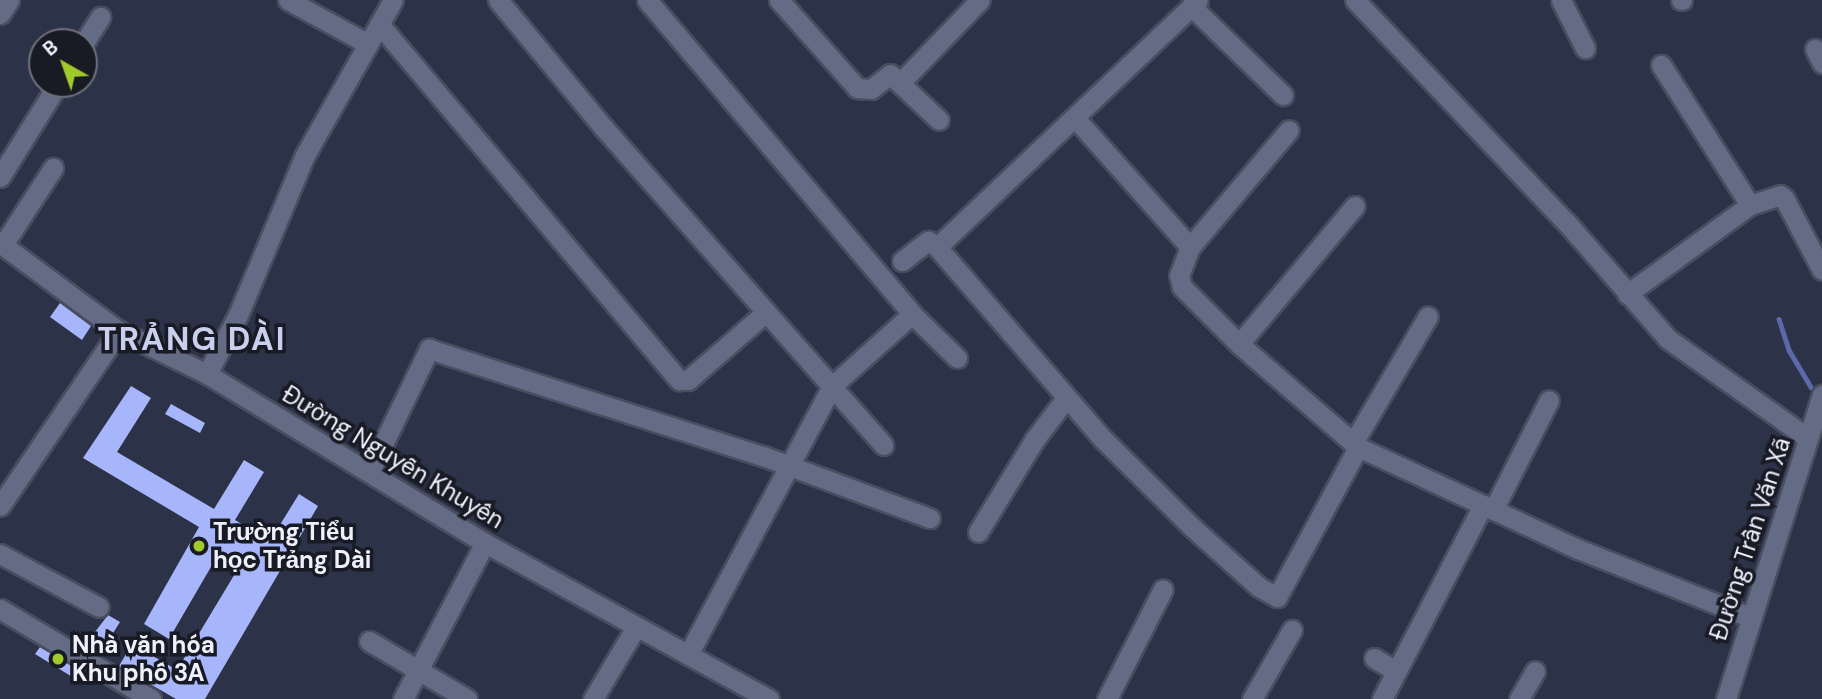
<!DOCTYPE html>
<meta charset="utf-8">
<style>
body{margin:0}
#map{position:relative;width:1822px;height:699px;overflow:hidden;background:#2c3248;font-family:"DM Sans",sans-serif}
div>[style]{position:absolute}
.stream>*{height:4.5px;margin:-2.25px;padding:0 2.25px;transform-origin:2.25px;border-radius:2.25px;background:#5c69a8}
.building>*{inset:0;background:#a7b6fb}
.roads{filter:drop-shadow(2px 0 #494d60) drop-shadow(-2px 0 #494d60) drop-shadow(0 2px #494d60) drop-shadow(0 -2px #494d60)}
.minor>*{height:19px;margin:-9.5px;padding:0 9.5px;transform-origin:9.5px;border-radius:9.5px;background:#646b84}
.dots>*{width:19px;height:19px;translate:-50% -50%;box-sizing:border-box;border:4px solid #181a24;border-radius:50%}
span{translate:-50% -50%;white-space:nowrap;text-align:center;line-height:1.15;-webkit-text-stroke:7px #181a24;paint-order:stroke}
.street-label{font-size:24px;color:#eef1fd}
.poi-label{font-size:24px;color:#eef1fd;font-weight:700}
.left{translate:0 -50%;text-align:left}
.district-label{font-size:32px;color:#c9d0ed;font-weight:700;letter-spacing:2px}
.north{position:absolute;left:28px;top:28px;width:70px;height:70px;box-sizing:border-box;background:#181a24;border:2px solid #6e707b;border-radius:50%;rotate:320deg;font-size:19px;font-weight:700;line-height:28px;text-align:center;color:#eef1fd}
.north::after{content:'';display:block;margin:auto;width:24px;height:32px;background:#a0c92c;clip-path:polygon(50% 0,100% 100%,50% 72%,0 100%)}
</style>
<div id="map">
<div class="stream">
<i style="left:1779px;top:319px;width:33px;rotate:72deg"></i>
<i style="left:1789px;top:350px;width:43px;rotate:59.3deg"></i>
</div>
<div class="building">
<i style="clip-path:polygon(60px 303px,91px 326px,82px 340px,50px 317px)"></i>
<i style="clip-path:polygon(131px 386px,151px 398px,117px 452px,214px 509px,244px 460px,264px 472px,235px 520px,270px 541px,299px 494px,318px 506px,205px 699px,176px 699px,119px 666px,132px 644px,177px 670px,236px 572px,215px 560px,169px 639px,144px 624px,199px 527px,83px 458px)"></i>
<i style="clip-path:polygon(171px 404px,205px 423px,200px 433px,165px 414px)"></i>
<i style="clip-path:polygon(108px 615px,120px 622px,100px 654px,85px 645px)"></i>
<i style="clip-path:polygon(40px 647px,79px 670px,74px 678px,35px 654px)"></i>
</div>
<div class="roads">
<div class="minor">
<i style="left:288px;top:0;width:91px;rotate:28.8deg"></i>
<i style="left:498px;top:0;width:165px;rotate:50.4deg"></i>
<i style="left:603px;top:127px;width:424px;rotate:48.6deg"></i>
<i style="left:647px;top:0;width:411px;rotate:49.8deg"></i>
<i style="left:912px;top:314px;width:108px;rotate:138deg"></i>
<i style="left:832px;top:386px;width:305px;rotate:118.2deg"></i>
<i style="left:779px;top:0;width:118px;rotate:48.4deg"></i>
<i style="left:857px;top:88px;width:14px;rotate:4deg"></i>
<i style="left:871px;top:89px;width:24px;rotate:-38deg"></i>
<i style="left:890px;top:74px;width:67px;rotate:43.2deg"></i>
<i style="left:1355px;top:0;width:306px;rotate:46.5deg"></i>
<i style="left:1566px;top:222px;width:155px;rotate:48.9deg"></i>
<i style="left:1668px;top:339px;width:171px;rotate:35.3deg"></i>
<i style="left:1561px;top:0;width:54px;rotate:63.4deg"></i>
<i style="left:1681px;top:0;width:1px"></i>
<i style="left:1191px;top:6px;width:128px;rotate:44.1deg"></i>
<i style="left:0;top:14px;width:17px;rotate:-57deg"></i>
<i style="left:379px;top:24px;width:466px;rotate:49.9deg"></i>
<i style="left:679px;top:380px;width:9px"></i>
<i style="left:688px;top:380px;width:103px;rotate:-41.1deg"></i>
<i style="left:84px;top:43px;width:31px;rotate:-58deg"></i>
<i style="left:1815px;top:49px;width:16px;rotate:63deg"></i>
<i style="left:900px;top:83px;width:115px;rotate:-46.1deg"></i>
<i style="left:1076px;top:119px;width:171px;rotate:48.3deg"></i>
<i style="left:1190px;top:247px;width:30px;rotate:111deg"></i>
<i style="left:1179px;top:275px;width:12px;rotate:76deg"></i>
<i style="left:1182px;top:287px;width:81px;rotate:45deg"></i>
<i style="left:1239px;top:344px;width:157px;rotate:40.9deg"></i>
<i style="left:1358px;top:447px;width:242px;rotate:24.9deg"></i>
<i style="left:1578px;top:549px;width:185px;rotate:21.6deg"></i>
<i style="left:0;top:177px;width:110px;rotate:-58.1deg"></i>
<i style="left:1750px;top:205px;width:32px;rotate:-18deg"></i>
<i style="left:1780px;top:195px;width:5px;rotate:37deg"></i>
<i style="left:1784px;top:198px;width:81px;rotate:62.2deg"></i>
<i style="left:0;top:243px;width:148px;rotate:36.5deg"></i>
<i style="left:119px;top:331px;width:98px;rotate:26deg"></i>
<i style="left:207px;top:374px;width:325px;rotate:31.3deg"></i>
<i style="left:485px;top:543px;width:324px;rotate:28.8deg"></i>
<i style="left:3px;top:245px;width:92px;rotate:-57deg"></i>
<i style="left:937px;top:247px;width:359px;rotate:-43.4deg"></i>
<i style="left:1190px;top:247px;width:153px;rotate:-49.8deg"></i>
<i style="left:902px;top:261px;width:33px;rotate:-38deg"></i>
<i style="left:928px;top:241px;width:11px;rotate:34deg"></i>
<i style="left:937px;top:247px;width:254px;rotate:49.2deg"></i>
<i style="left:1103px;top:439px;width:127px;rotate:44.7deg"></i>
<i style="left:1193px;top:528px;width:89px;rotate:41.8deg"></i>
<i style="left:1259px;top:587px;width:21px;rotate:29deg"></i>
<i style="left:1277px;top:597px;width:170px;rotate:-61.6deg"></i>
<i style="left:1627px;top:294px;width:152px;rotate:-35.9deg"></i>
<i style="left:1750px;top:205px;width:166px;rotate:-122.4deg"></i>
<i style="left:912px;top:314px;width:63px;rotate:44.4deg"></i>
<i style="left:1239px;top:344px;width:180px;rotate:-50deg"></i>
<i style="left:207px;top:374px;width:67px;rotate:-62.3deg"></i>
<i style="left:238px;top:315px;width:173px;rotate:-67.3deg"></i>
<i style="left:305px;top:155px;width:178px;rotate:-60.4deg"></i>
<i style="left:1353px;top:443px;width:147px;rotate:-59.4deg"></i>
<i style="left:370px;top:471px;width:136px;rotate:-64.2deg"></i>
<i style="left:429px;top:349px;width:351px;rotate:17.8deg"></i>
<i style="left:763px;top:456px;width:178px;rotate:20.4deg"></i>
<i style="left:0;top:506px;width:212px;rotate:-55.8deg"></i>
<i style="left:1493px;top:510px;width:123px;rotate:-63deg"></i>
<i style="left:978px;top:532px;width:109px;rotate:-58.5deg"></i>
<i style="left:1035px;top:439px;width:51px;rotate:-52.9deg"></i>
<i style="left:0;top:554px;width:112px;rotate:28.2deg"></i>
<i style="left:0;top:609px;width:176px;rotate:30.8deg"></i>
<i style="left:369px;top:641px;width:114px;rotate:30.6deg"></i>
<i style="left:1374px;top:658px;width:26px;rotate:31deg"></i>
<i style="left:403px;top:699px;width:176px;rotate:-62.3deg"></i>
<i style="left:593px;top:699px;width:84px;rotate:-59.2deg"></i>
<i style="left:1107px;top:699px;width:123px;rotate:-63deg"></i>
<i style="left:1252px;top:699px;width:80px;rotate:-59.9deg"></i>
<i style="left:1382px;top:699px;width:219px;rotate:-62.5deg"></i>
<i style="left:1519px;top:699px;width:32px;rotate:-60deg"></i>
<i style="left:1726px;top:699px;width:319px;rotate:-72.5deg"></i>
</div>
</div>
<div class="dots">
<i style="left:199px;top:546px;background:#a0c92c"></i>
<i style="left:58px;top:659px;background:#a0c92c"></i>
</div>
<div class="street-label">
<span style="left:393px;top:457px;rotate:31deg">Đường Nguyễn Khuyến</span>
<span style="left:1750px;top:539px;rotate:-72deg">Đường Trần Văn Xã</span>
</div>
<div class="poi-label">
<span class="left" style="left:213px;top:546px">Trường Tiểu<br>học Trảng Dài</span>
<span class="left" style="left:72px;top:659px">Nhà văn hóa<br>Khu phố 3A</span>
</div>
<div class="district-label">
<span style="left:192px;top:339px">TRẢNG DÀI</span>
</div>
<div class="north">B</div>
</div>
